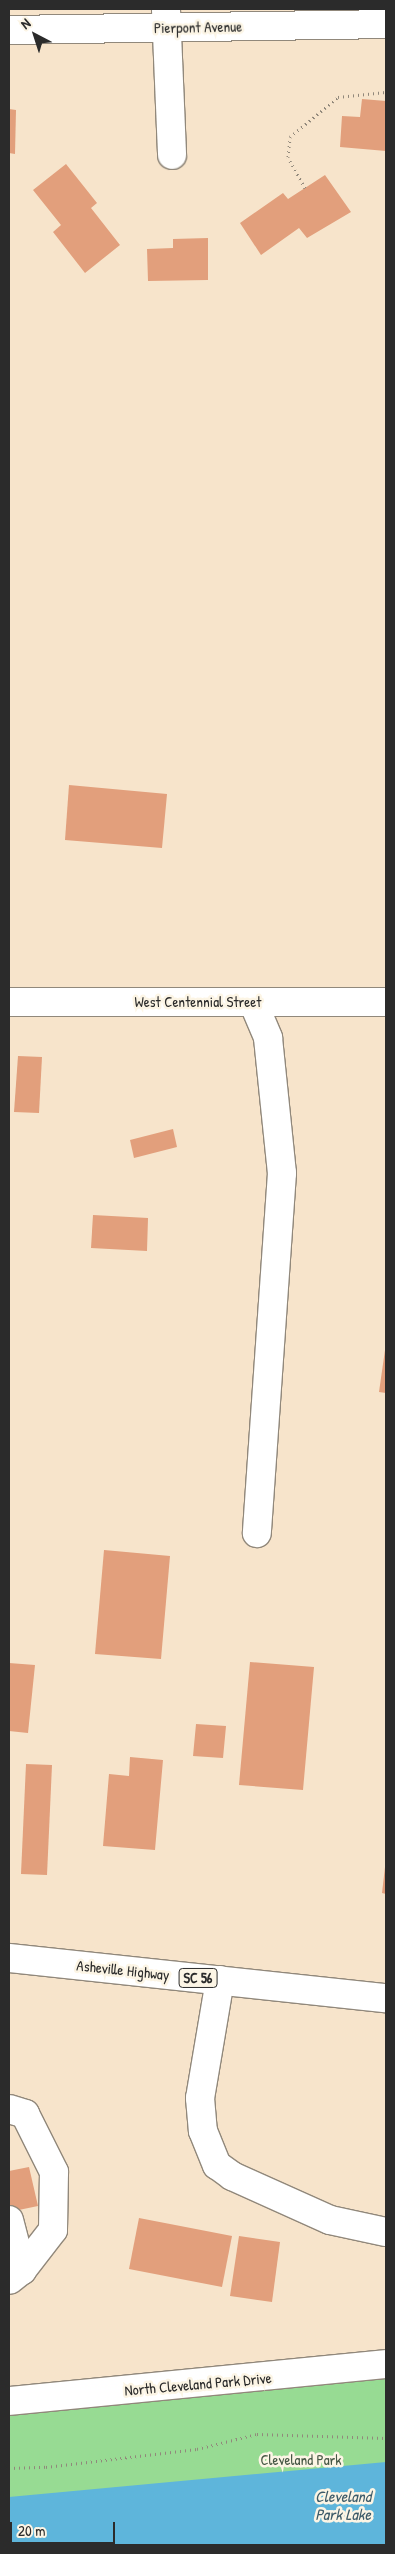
<!DOCTYPE html>
<style>
body{margin:0}
#map{position:relative;width:395px;height:2554px;overflow:hidden;background:#f7e4cb;font-family:"Patrick Hand",sans-serif}
div>[style]{position:absolute}
.green>*{inset:0;background:#97db93}
.water>*{inset:0;background:#5eb5db}
.building>*{inset:0;background:#e29f7c}
.path>*{height:3px;margin-top:-1.5px;transform-origin:0;background:repeating-linear-gradient(90deg,#91887b 0 1px,transparent 0 5px)}
.roads{filter:drop-shadow(1px 0 #91887b) drop-shadow(-1px 0 #91887b) drop-shadow(0 1px #91887b) drop-shadow(0 -1px #91887b)}
.minor>*{height:28px;margin:-14px;padding:0 14px;transform-origin:14px;border-radius:14px;background:#fff}
.major>*{height:28px;margin:-14px;padding:0 14px;transform-origin:14px;border-radius:14px;background:#fff}
span{translate:-50% -50%;white-space:nowrap;text-align:center;line-height:1.15;-webkit-text-stroke:5px #fcf5e5;paint-order:stroke}
.shield-label span{padding:1px 4px;background:#fcf5e5;border:1px solid;border-radius:4px;-webkit-text-stroke-width:0}
.shield-label{font-size:14px;color:#2b2b2b;font-weight:700}
.street-label{font-size:15px;color:#2b2b2b}
.park-label{font-size:15px;color:#465745}
.water-label{font-size:16px;color:#3d5b69;font-style:italic}
.frame{position:absolute;inset:0;border:10px solid #2b2b2b;pointer-events:none}
.north{position:absolute;left:10px;top:10px;width:50px;height:50px;-webkit-text-stroke:4px #fcf5e5;paint-order:stroke;rotate:320deg;font-size:14px;font-weight:700;line-height:20px;text-align:center;color:#2b2b2b}
.north::after{content:'';display:block;margin:auto;width:18px;height:22px;background:#2b2b2b;clip-path:polygon(50% 0,100% 100%,50% 72%,0 100%)}
.scale{position:absolute;left:10px;top:2522px;width:105px;height:22px;box-sizing:border-box;border:2px solid #2b2b2b;border-top:0;padding-left:6px;font-size:15px;line-height:18px;white-space:nowrap;color:#2b2b2b;-webkit-text-stroke:4px #fcf5e5;paint-order:stroke}
</style>
<div id="map">
<div class="green">
<i style="clip-path:polygon(386px 2358px,386px 2545px,9px 2545px,9px 2405px)"></i>
</div>
<div class="water">
<i style="clip-path:polygon(386px 2462px,386px 2545px,9px 2545px,9px 2497px)"></i>
</div>
<div class="building">
<i style="clip-path:polygon(362px 99px,386px 101px,386px 151px,340px 147px,342px 116px,360px 117px)"></i>
<i style="clip-path:polygon(9px 109px,16px 110px,15px 154px,9px 153px)"></i>
<i style="clip-path:polygon(66px 164px,97px 203px,91px 208px,120px 245px,85px 273px,53px 232px,61px 225px,33px 190px)"></i>
<i style="clip-path:polygon(325px 175px,351px 212px,307px 238px,299px 228px,261px 255px,240px 223px,283px 193px,288px 199px)"></i>
<i style="clip-path:polygon(208px 238px,208px 280px,148px 281px,147px 249px,173px 248px,173px 239px)"></i>
<i style="clip-path:polygon(69px 785px,167px 794px,162px 848px,65px 840px)"></i>
<i style="clip-path:polygon(18px 1056px,42px 1057px,39px 1113px,14px 1112px)"></i>
<i style="clip-path:polygon(173px 1129px,177px 1147px,134px 1158px,130px 1140px)"></i>
<i style="clip-path:polygon(93px 1215px,148px 1218px,147px 1251px,91px 1248px)"></i>
<i style="clip-path:polygon(385px 1350px,386px 1350px,386px 1393px,379px 1392px)"></i>
<i style="clip-path:polygon(104px 1550px,170px 1556px,161px 1659px,95px 1654px)"></i>
<i style="clip-path:polygon(250px 1662px,314px 1667px,303px 1790px,239px 1785px)"></i>
<i style="clip-path:polygon(9px 1663px,35px 1665px,28px 1733px,9px 1731px)"></i>
<i style="clip-path:polygon(196px 1724px,226px 1726px,223px 1758px,193px 1756px)"></i>
<i style="clip-path:polygon(130px 1757px,163px 1760px,155px 1850px,103px 1846px,109px 1774px,129px 1776px)"></i>
<i style="clip-path:polygon(26px 1764px,52px 1765px,47px 1875px,21px 1874px)"></i>
<i style="clip-path:polygon(385px 1867px,386px 1867px,386px 1894px,382px 1893px)"></i>
<i style="clip-path:polygon(29px 2167px,38px 2206px,9px 2212px,9px 2171px)"></i>
<i style="clip-path:polygon(139px 2218px,232px 2236px,222px 2287px,129px 2269px)"></i>
<i style="clip-path:polygon(239px 2236px,280px 2242px,272px 2302px,230px 2296px)"></i>
</div>
<div class="path">
<i style="left:305px;top:188px;width:35px;rotate:-119deg"></i>
<i style="left:288px;top:157px;width:20px;rotate:-84deg"></i>
<i style="left:290px;top:137px;width:62px;rotate:-39.8deg"></i>
<i style="left:338px;top:97px;width:48px;rotate:-5.9deg"></i>
<i style="left:9px;top:2468px;width:37px;rotate:-2deg"></i>
<i style="left:46px;top:2467px;width:152px;rotate:-6.8deg"></i>
<i style="left:197px;top:2449px;width:62px;rotate:-14deg"></i>
<i style="left:257px;top:2434px;width:129px;rotate:1.8deg"></i>
</div>
<div class="roads">
<div class="minor">
<i style="left:166px;top:10px;width:145px;rotate:87.6deg"></i>
<i style="left:9px;top:30px;width:377px;rotate:-0.9deg"></i>
<i style="left:9px;top:1002px;width:377px"></i>
<i style="left:253px;top:1002px;width:39px;rotate:67deg"></i>
<i style="left:268px;top:1038px;width:136px;rotate:84.1deg"></i>
<i style="left:282px;top:1173px;width:361px;rotate:94deg"></i>
<i style="left:220px;top:1980px;width:120px;rotate:99.6deg"></i>
<i style="left:200px;top:2098px;width:33px;rotate:85deg"></i>
<i style="left:203px;top:2131px;width:37px;rotate:68deg"></i>
<i style="left:217px;top:2165px;width:19px;rotate:36deg"></i>
<i style="left:232px;top:2176px;width:107px;rotate:24.2deg"></i>
<i style="left:330px;top:2220px;width:57px;rotate:12.1deg"></i>
<i style="left:9px;top:2109px;width:17px;rotate:17deg"></i>
<i style="left:25px;top:2114px;width:65px;rotate:63.4deg"></i>
<i style="left:54px;top:2172px;width:58px;rotate:91deg"></i>
<i style="left:53px;top:2230px;width:51px;rotate:127.8deg"></i>
<i style="left:22px;top:2270px;width:16px;rotate:142deg"></i>
<i style="left:9px;top:2220px;width:52px;rotate:75.4deg"></i>
<i style="left:9px;top:2401px;width:379px;rotate:-5.6deg"></i>
</div>
<div class="major">
<i style="left:9px;top:1958px;width:379px;rotate:6.1deg"></i>
</div>
</div>
<div class="shield-label">
<span style="left:198px;top:1978px">SC 56</span>
</div>
<div class="street-label">
<span style="left:198px;top:27px;rotate:-1deg">Pierpont Avenue</span>
<span style="left:198px;top:1002px">West Centennial Street</span>
<span style="left:123px;top:1970px;rotate:6deg">Asheville Highway</span>
<span style="left:198px;top:2384px;rotate:-5deg">North Cleveland Park Drive</span>
</div>
<div class="park-label">
<span style="left:301px;top:2460px">Cleveland Park</span>
</div>
<div class="water-label">
<span style="left:343px;top:2505px">Cleveland<br>Park Lake</span>
</div>
<div class="frame"></div>
<div class="north">N</div>
<div class="scale">20 m</div>
</div>
